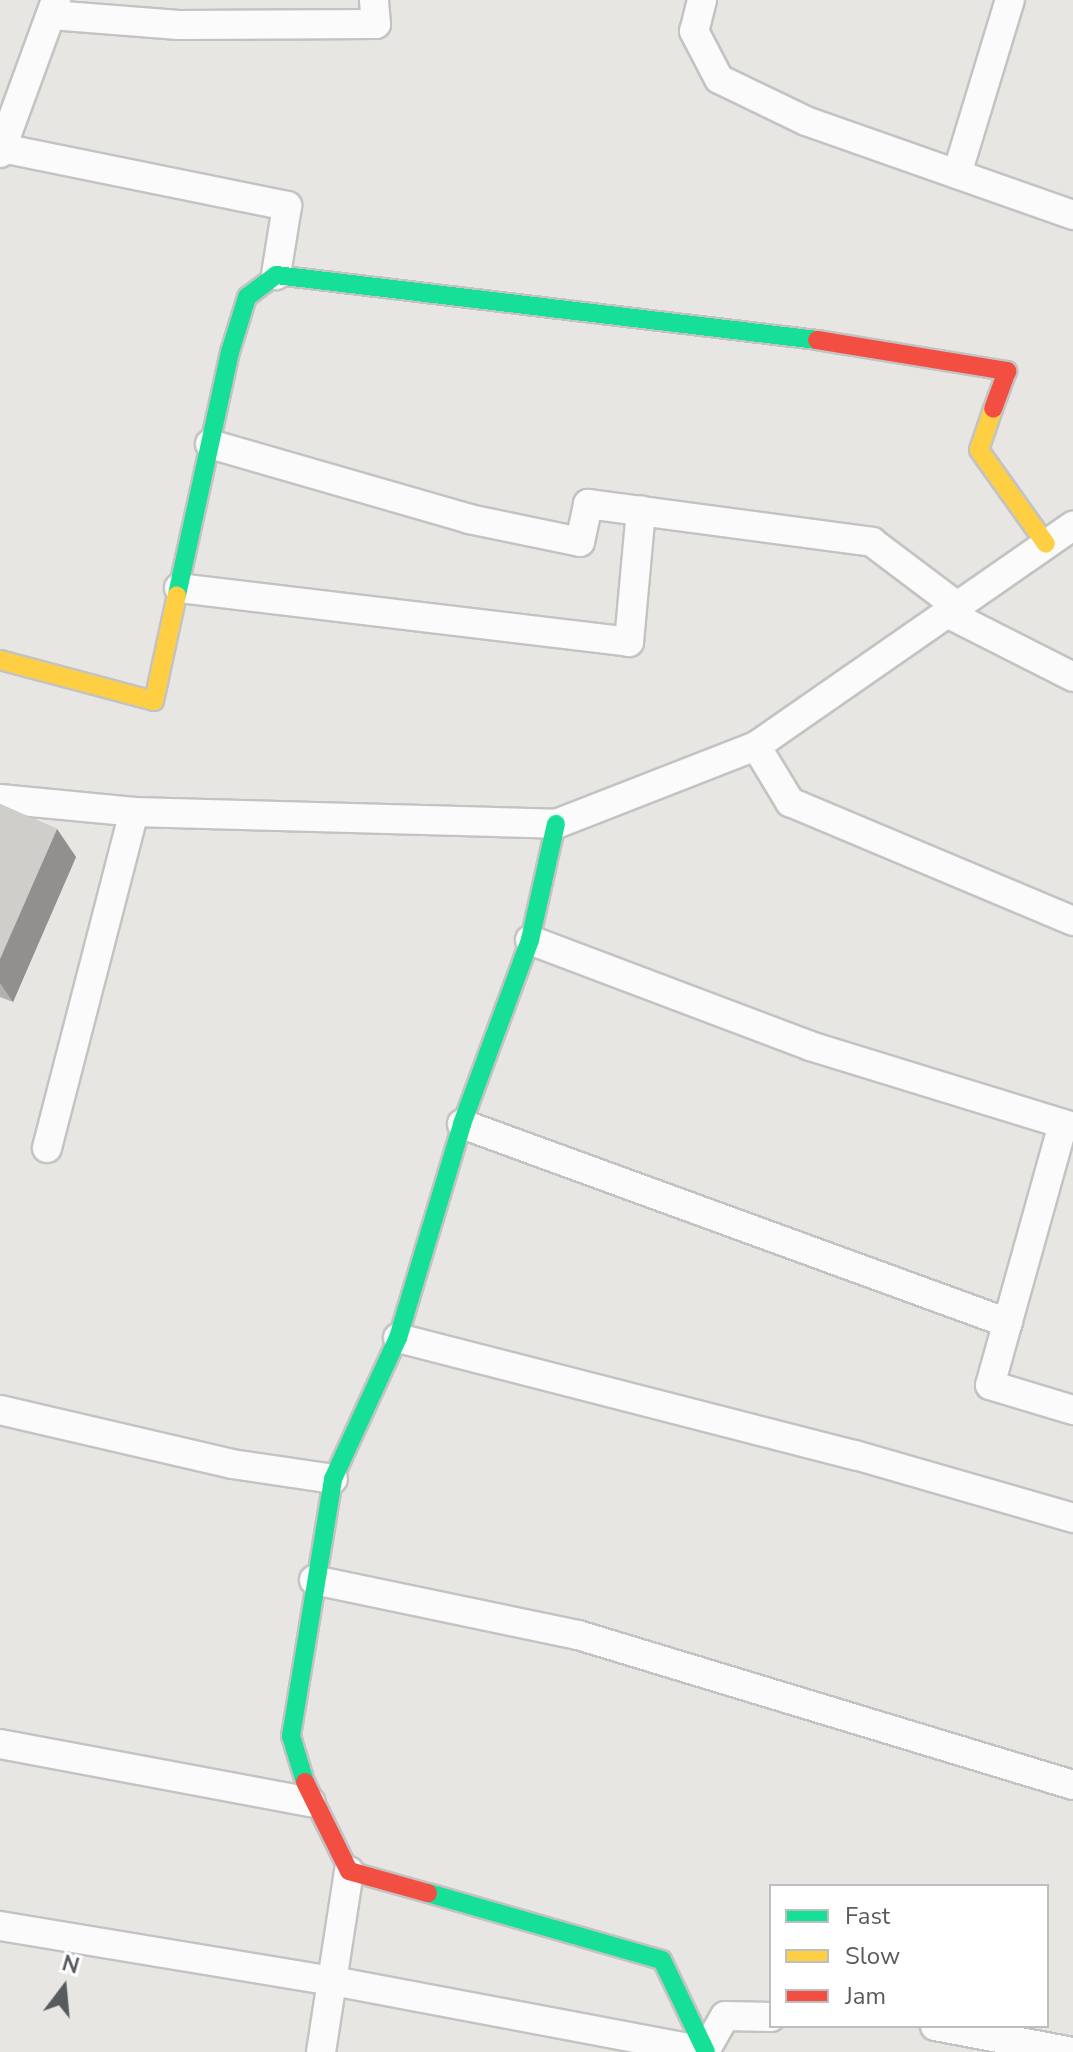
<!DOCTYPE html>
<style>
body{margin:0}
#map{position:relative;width:1073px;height:2052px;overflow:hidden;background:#e8e6e2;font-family:"Nunito Sans",sans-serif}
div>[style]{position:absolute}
.roads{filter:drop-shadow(2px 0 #c4c3c3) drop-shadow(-2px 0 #c4c3c3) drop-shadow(0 2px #c4c3c3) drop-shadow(0 -2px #c4c3c3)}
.street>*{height:28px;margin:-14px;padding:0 14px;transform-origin:14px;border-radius:14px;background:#fcfbfb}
.fast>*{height:18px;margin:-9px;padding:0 9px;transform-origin:9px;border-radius:9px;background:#16e098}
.slow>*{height:18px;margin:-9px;padding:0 9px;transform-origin:9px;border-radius:9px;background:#ffcf43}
.jam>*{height:18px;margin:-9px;padding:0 9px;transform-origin:9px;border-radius:9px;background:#f24e42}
.wall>*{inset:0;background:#b2b1af}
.shaded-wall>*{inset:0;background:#91908e}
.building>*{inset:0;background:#cfcecb}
span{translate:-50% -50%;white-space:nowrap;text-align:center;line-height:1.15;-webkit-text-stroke:8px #fff;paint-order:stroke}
.legend{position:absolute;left:769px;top:1884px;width:280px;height:144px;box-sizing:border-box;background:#fff;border:2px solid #bdbebf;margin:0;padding:10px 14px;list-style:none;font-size:24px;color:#595c5f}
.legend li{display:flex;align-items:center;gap:16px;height:40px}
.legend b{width:40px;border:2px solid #bdbebf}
.north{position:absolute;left:24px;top:1948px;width:80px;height:80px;-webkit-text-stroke:6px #fff;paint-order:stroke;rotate:16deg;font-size:22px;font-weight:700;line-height:32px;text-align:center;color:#595c5f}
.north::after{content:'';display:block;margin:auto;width:28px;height:36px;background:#595c5f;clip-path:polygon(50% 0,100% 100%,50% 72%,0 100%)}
</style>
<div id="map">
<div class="roads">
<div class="street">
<i style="left:702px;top:0;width:32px;rotate:104deg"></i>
<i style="left:694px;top:31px;width:54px;rotate:62.5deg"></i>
<i style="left:719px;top:79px;width:97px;rotate:25.8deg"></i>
<i style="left:806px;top:121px;width:283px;rotate:19.4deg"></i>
<i style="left:51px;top:15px;width:128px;rotate:4.5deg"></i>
<i style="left:179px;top:25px;width:197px;rotate:-0.3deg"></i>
<i style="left:376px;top:24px;width:24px;rotate:-95deg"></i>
<i style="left:2px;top:148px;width:291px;rotate:11.5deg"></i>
<i style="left:287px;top:206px;width:70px;rotate:99.1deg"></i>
<i style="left:0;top:153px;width:163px;rotate:-69.9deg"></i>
<i style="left:957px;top:174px;width:182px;rotate:-73.1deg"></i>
<i style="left:210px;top:444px;width:270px;rotate:16.1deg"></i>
<i style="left:469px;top:519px;width:113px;rotate:11.7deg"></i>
<i style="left:580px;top:542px;width:39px;rotate:-78deg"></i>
<i style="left:588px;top:504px;width:287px;rotate:7.6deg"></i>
<i style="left:872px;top:542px;width:106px;rotate:37deg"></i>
<i style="left:179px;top:588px;width:453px;rotate:6.8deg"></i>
<i style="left:629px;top:642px;width:132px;rotate:-84.8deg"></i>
<i style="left:947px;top:613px;width:141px;rotate:26.9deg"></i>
<i style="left:756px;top:746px;width:66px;rotate:58.7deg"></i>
<i style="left:790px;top:802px;width:307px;rotate:22.8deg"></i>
<i style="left:0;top:799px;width:135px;rotate:5.5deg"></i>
<i style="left:134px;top:812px;width:422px;rotate:1.6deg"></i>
<i style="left:556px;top:824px;width:215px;rotate:-21.3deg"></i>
<i style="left:756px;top:746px;width:386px;rotate:-34.8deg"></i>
<i style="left:530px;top:940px;width:299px;rotate:20.7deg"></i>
<i style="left:810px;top:1046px;width:275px;rotate:17.1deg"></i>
<i style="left:462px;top:1124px;width:581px;rotate:20.03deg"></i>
<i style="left:1063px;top:1124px;width:271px;rotate:105.6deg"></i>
<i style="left:990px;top:1385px;width:87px;rotate:16.8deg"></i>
<i style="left:47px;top:1148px;width:347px;rotate:-75.5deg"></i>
<i style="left:398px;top:1338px;width:472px;rotate:14.4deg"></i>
<i style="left:855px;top:1455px;width:227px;rotate:16.1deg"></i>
<i style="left:0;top:1410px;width:238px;rotate:13.1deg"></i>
<i style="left:232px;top:1464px;width:102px;rotate:8.4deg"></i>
<i style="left:314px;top:1580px;width:270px;rotate:11.8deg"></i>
<i style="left:578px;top:1635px;width:517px;rotate:16.86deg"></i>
<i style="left:0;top:1744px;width:316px;rotate:10.6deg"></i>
<i style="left:0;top:1926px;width:338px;rotate:9.4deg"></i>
<i style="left:333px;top:1981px;width:379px;rotate:10.7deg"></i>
<i style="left:705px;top:2051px;width:40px;rotate:-60.3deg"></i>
<i style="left:725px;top:2016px;width:46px;rotate:1.2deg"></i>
<i style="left:935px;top:2026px;width:139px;rotate:10.7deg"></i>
<i style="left:321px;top:2052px;width:183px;rotate:-81.2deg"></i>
</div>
<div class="fast">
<i style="left:177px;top:595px;width:249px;rotate:-77.7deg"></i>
<i style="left:230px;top:352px;width:58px;rotate:-72.8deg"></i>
<i style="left:247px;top:297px;width:36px;rotate:-37deg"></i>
<i style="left:276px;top:275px;width:545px;rotate:6.85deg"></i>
<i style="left:305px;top:1782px;width:48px;rotate:-106.9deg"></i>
<i style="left:291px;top:1736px;width:260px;rotate:-80.7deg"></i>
<i style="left:333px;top:1479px;width:155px;rotate:-65.3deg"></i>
<i style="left:398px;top:1338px;width:223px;rotate:-73.3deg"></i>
<i style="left:462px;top:1124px;width:196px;rotate:-69.7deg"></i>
<i style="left:530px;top:940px;width:119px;rotate:-77.4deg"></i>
<i style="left:428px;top:1893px;width:243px;rotate:16deg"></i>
<i style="left:662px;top:1960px;width:102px;rotate:64.4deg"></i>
</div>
<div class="slow">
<i style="left:993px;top:409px;width:43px;rotate:108.9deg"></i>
<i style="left:979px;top:450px;width:115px;rotate:54.5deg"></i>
<i style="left:0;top:660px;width:159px;rotate:14.9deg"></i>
<i style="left:154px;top:701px;width:108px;rotate:-77.8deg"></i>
</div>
<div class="jam">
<i style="left:817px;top:340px;width:193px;rotate:9.3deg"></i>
<i style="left:1007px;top:371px;width:40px;rotate:110.2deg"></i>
<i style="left:305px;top:1782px;width:99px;rotate:63.7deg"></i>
<i style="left:349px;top:1871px;width:82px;rotate:15.6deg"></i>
</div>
</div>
<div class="wall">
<i style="clip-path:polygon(0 804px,57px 829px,76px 857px,13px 1002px,0 997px)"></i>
</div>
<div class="shaded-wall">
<i style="clip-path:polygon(57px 829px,76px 857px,13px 1002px,0 983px,0 959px)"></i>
</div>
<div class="building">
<i style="clip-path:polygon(0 804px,57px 829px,0 959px)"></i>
</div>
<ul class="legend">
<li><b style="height:10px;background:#16e098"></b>Fast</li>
<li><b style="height:10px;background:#ffcf43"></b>Slow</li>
<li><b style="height:10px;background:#f24e42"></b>Jam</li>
</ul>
<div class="north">N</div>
</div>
